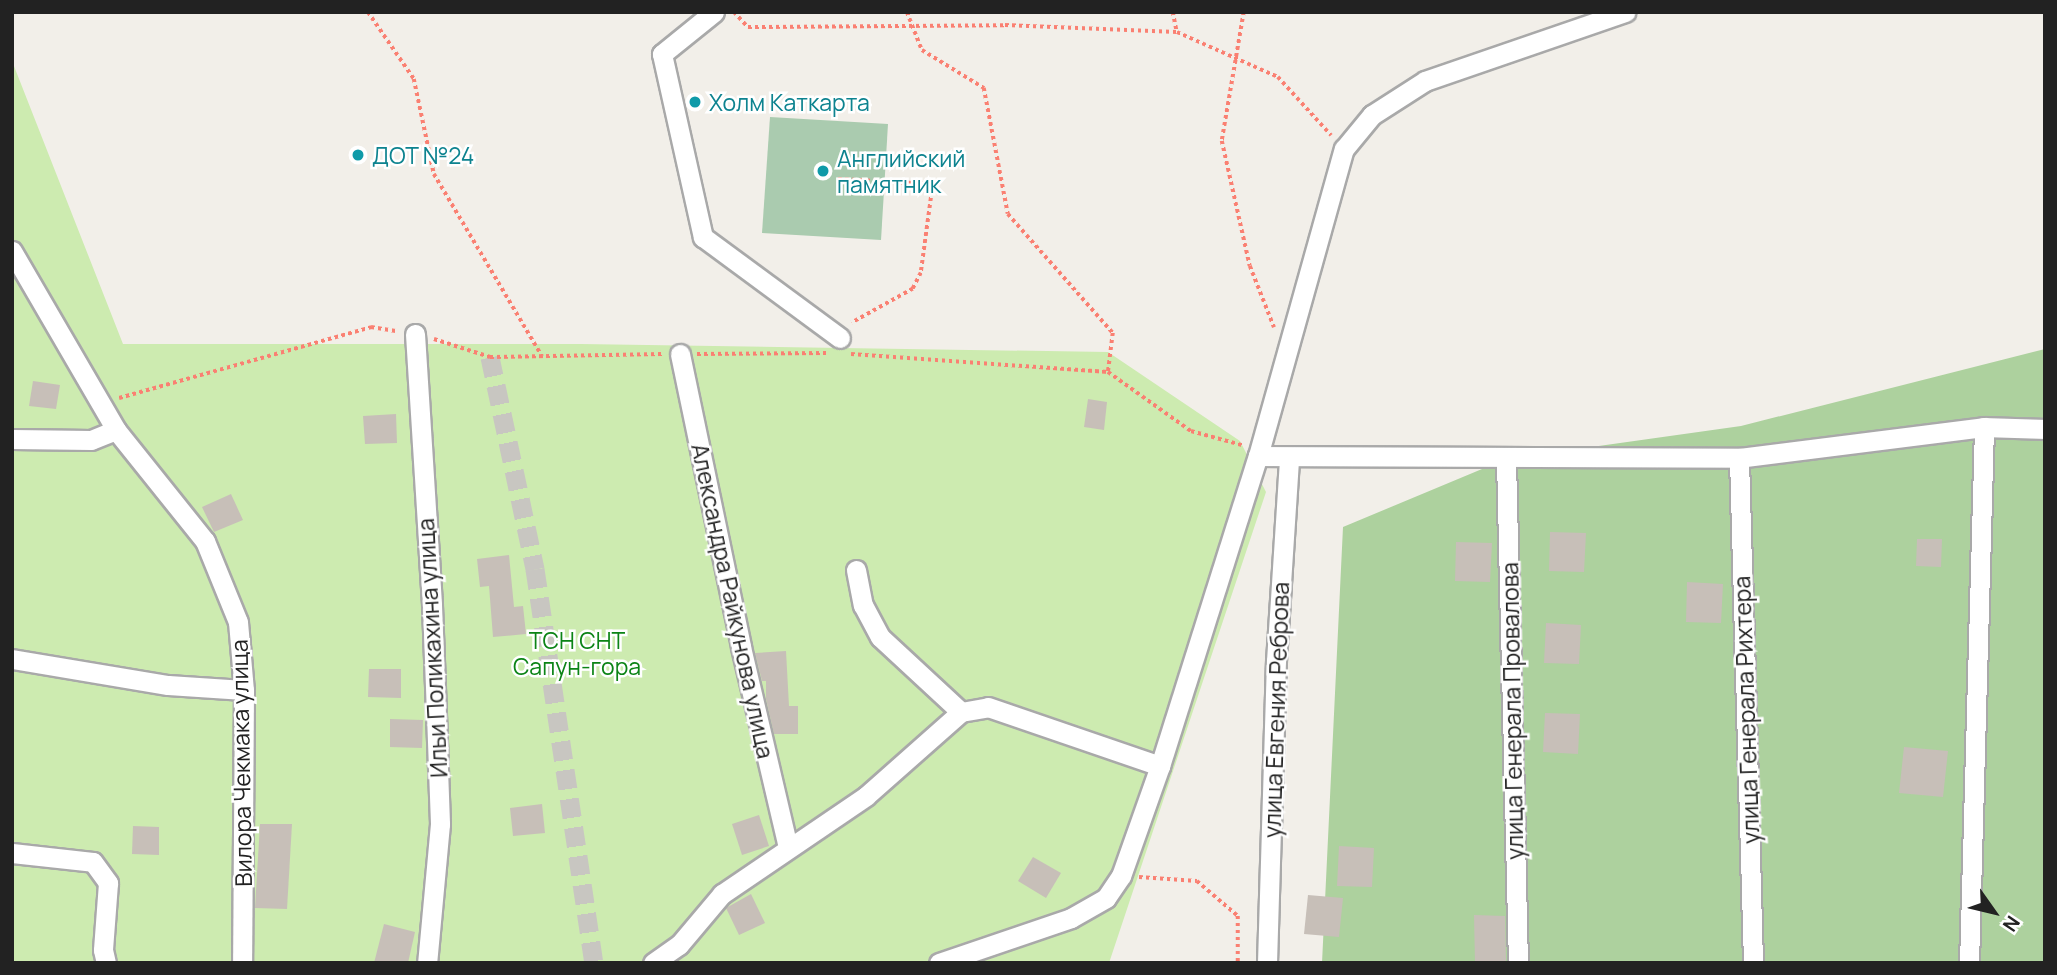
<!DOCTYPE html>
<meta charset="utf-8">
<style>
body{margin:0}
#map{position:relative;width:2057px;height:975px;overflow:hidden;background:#f2efe9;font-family:Manrope,sans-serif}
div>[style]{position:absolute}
.grass>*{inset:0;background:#cdebb0}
.forest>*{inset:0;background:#add19e}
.cemetery>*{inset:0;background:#aacbaf}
.building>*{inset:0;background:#c7bfb8}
.minor-tunnel>*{height:19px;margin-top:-9.5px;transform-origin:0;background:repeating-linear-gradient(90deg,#c8c6c1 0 19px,transparent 0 29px)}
.path>*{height:3.5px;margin-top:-1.75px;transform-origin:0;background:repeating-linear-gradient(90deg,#fa8072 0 3.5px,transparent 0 7px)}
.roads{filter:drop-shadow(2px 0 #a9a9a9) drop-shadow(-2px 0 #a9a9a9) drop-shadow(0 2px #a9a9a9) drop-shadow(0 -2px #a9a9a9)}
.minor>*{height:19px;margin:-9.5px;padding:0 9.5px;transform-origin:9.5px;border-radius:9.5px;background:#fff}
.dots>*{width:19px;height:19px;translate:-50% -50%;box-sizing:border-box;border:4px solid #fff;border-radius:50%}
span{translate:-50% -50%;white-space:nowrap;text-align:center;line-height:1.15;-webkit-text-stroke:5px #fff;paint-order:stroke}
.culture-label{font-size:23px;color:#0d838f}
.left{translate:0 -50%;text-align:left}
.street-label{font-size:23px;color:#222}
.park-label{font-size:23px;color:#0c8416}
.frame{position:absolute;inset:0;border:14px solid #222;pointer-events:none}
.north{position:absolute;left:1959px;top:877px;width:70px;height:70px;-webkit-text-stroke:5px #fff;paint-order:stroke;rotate:124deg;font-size:19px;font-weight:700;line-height:28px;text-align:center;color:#222}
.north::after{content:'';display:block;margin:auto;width:24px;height:32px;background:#222;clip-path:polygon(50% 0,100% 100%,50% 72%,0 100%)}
</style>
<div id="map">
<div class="grass">
<i style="clip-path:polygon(12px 61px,123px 344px,581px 344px,1108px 352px,1240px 441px,1266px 492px,1109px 963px,12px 963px)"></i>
</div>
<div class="forest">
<i style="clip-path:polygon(2045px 349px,2045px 963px,1322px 963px,1343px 527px,1506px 459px,1741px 426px)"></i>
</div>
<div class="cemetery">
<i style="clip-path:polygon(770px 117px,888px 124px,881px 240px,762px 233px)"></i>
</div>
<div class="building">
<i style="clip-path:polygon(33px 381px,60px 385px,56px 409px,29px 406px)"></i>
<i style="clip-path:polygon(1088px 399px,1107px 402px,1104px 430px,1084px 427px)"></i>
<i style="clip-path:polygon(396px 414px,397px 443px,365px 444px,363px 416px)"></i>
<i style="clip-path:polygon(231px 494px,243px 520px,214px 532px,202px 507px)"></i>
<i style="clip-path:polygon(1550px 532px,1586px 533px,1584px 572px,1549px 571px)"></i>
<i style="clip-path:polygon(1917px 539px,1942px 539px,1941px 567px,1916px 566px)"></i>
<i style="clip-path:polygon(1456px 542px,1492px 543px,1490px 582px,1455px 581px)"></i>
<i style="clip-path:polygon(509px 555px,514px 607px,523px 606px,526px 634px,493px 637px,489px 586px,480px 587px,477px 559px)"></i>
<i style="clip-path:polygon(1687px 582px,1723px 584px,1721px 623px,1686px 622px)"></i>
<i style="clip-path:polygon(1546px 623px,1581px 625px,1579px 664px,1544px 663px)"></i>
<i style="clip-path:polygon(786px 651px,789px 706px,798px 706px,798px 734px,774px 734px,766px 699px,766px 681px,762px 681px,755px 653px)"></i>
<i style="clip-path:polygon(369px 669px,401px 669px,401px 698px,368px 697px)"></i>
<i style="clip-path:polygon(1545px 713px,1580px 714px,1578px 754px,1543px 752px)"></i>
<i style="clip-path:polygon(390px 719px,423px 720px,422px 748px,390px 747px)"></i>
<i style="clip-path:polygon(1904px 747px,1948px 751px,1943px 797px,1899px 793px)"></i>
<i style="clip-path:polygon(542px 804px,545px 833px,513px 836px,510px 808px)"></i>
<i style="clip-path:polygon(759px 815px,769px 846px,742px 855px,732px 824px)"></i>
<i style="clip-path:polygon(260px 824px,292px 824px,287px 909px,255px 908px)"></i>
<i style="clip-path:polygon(133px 826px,159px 827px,159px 855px,132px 854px)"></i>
<i style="clip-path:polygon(1339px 846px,1374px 848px,1372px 887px,1337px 886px)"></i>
<i style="clip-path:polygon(1033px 857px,1061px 873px,1046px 898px,1018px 881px)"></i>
<i style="clip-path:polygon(751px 894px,765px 923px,739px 935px,726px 908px)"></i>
<i style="clip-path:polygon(1308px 895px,1343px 898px,1339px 937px,1304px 934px)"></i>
<i style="clip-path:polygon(1474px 915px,1505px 916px,1506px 963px,1475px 963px)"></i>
<i style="clip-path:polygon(384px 924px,415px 932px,408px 963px,374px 963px)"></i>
</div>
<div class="minor-tunnel">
<i style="left:490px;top:357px;width:217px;rotate:78deg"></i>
<i style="left:535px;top:569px;width:398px;rotate:81.5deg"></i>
</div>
<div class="path">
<i style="left:368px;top:12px;width:81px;rotate:55.5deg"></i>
<i style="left:414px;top:79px;width:97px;rotate:78.1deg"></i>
<i style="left:434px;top:174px;width:212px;rotate:59.3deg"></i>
<i style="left:734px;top:12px;width:21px;rotate:47deg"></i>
<i style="left:748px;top:27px;width:257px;rotate:-0.4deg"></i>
<i style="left:1005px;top:25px;width:172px;rotate:2.3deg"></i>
<i style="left:907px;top:12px;width:41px;rotate:68.5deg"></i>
<i style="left:922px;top:50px;width:73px;rotate:31.5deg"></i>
<i style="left:984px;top:88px;width:128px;rotate:79.2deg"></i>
<i style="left:1008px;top:214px;width:159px;rotate:48.6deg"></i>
<i style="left:1113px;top:333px;width:39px;rotate:97deg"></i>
<i style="left:1173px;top:12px;width:20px;rotate:79deg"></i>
<i style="left:1177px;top:32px;width:111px;rotate:24deg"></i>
<i style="left:1278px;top:77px;width:79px;rotate:47.6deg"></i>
<i style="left:1244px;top:12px;width:131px;rotate:99.7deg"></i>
<i style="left:1222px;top:141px;width:128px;rotate:77.4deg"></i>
<i style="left:1250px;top:266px;width:66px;rotate:68.5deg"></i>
<i style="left:838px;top:179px;width:95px;rotate:3deg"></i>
<i style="left:933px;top:184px;width:90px;rotate:97.7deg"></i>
<i style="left:921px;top:273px;width:18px;rotate:117deg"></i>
<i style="left:913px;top:289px;width:70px;rotate:150.9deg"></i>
<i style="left:434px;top:339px;width:59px;rotate:17.8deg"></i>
<i style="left:490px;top:357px;width:172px;rotate:-1deg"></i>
<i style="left:697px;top:354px;width:129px;rotate:-0.4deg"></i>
<i style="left:851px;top:354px;width:258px;rotate:4deg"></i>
<i style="left:1108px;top:372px;width:102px;rotate:35.4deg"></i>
<i style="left:1191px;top:431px;width:53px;rotate:15.4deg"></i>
<i style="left:119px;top:398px;width:262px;rotate:-15.7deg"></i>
<i style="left:371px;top:327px;width:25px;rotate:9deg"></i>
<i style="left:1139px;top:877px;width:58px;rotate:3.9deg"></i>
<i style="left:1197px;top:881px;width:54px;rotate:40.5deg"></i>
<i style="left:1238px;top:916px;width:47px;rotate:90deg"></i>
</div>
<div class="roads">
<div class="minor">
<i style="left:714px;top:12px;width:67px;rotate:141.1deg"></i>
<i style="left:662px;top:54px;width:188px;rotate:77.4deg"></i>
<i style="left:703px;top:237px;width:170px;rotate:36.4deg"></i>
<i style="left:12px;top:251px;width:207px;rotate:59.8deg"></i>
<i style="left:116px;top:430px;width:142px;rotate:51.3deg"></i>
<i style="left:205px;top:541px;width:87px;rotate:67.8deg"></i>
<i style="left:238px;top:622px;width:68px;rotate:85deg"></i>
<i style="left:244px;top:690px;width:273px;rotate:90.4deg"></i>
<i style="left:415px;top:334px;width:272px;rotate:86.4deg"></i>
<i style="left:432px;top:605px;width:219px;rotate:87.9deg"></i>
<i style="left:440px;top:824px;width:140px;rotate:95.3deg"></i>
<i style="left:680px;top:354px;width:299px;rotate:78.2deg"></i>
<i style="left:741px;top:647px;width:206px;rotate:76.8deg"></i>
<i style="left:1984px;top:427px;width:61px;rotate:1.9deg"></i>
<i style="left:12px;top:439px;width:79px;rotate:0.7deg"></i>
<i style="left:91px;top:440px;width:27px;rotate:-22deg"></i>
<i style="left:1258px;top:456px;width:481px;rotate:0.2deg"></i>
<i style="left:1739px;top:458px;width:247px;rotate:-7.2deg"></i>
<i style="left:1984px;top:427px;width:536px;rotate:91.6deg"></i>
<i style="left:1739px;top:458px;width:505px;rotate:88.41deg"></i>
<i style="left:1506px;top:459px;width:504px;rotate:88.64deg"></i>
<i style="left:856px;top:570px;width:36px;rotate:79deg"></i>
<i style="left:863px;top:605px;width:36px;rotate:62deg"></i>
<i style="left:880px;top:637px;width:110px;rotate:42.8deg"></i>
<i style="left:12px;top:659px;width:158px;rotate:9.5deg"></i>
<i style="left:168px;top:685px;width:76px;rotate:3.8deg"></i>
<i style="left:12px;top:853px;width:81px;rotate:6.3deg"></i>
<i style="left:93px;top:862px;width:26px;rotate:54deg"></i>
<i style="left:108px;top:883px;width:67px;rotate:94.3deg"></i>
<i style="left:103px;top:950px;width:13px;rotate:77deg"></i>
<i style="left:653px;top:963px;width:32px;rotate:-35deg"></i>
<i style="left:679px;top:945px;width:67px;rotate:-49.9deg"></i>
<i style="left:722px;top:894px;width:174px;rotate:-34.2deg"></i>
<i style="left:866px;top:796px;width:127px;rotate:-41.5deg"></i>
<i style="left:961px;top:712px;width:27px;rotate:-10deg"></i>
<i style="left:988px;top:707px;width:182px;rotate:18.9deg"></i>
<i style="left:939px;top:963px;width:139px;rotate:-18.8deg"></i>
<i style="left:1071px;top:918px;width:40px;rotate:-29.7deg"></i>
<i style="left:1106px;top:898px;width:27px;rotate:-56deg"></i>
<i style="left:1121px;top:876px;width:117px;rotate:-70.5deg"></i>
<i style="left:1160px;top:766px;width:325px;rotate:-72.5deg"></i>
<i style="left:1258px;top:456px;width:319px;rotate:-74.4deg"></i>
<i style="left:1344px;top:149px;width:44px;rotate:-50.5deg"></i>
<i style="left:1372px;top:115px;width:63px;rotate:-32.7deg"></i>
<i style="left:1425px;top:81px;width:212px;rotate:-19deg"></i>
<i style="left:1267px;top:963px;width:302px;rotate:-88.3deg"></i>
<i style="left:1276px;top:661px;width:203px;rotate:-86.3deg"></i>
</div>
</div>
<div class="dots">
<i style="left:695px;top:102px;background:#0f9aa8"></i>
<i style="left:358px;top:155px;background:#0f9aa8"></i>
<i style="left:823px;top:171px;background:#0f9aa8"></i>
</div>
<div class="culture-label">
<span class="left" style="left:709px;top:102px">Холм Каткарта</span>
<span class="left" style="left:372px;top:155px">ДОТ №24</span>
<span class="left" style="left:837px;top:171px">Английский<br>памятник</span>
</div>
<div class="street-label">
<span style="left:733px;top:601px;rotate:78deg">Александра Райкунова улица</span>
<span style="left:432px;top:648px;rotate:-93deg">Ильи Поликахина улица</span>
<span style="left:1276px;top:710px;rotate:-88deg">улица Евгения Реброва</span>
<span style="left:1746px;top:710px;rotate:-92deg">улица Генерала Рихтера</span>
<span style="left:1512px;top:711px;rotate:-91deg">улица Генерала Провалова</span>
<span style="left:241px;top:763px;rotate:-91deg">Вилора Чекмака улица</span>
</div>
<div class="park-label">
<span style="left:577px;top:653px">ТСН СНТ<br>Сапун-гора</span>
</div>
<div class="frame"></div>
<div class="north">N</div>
</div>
